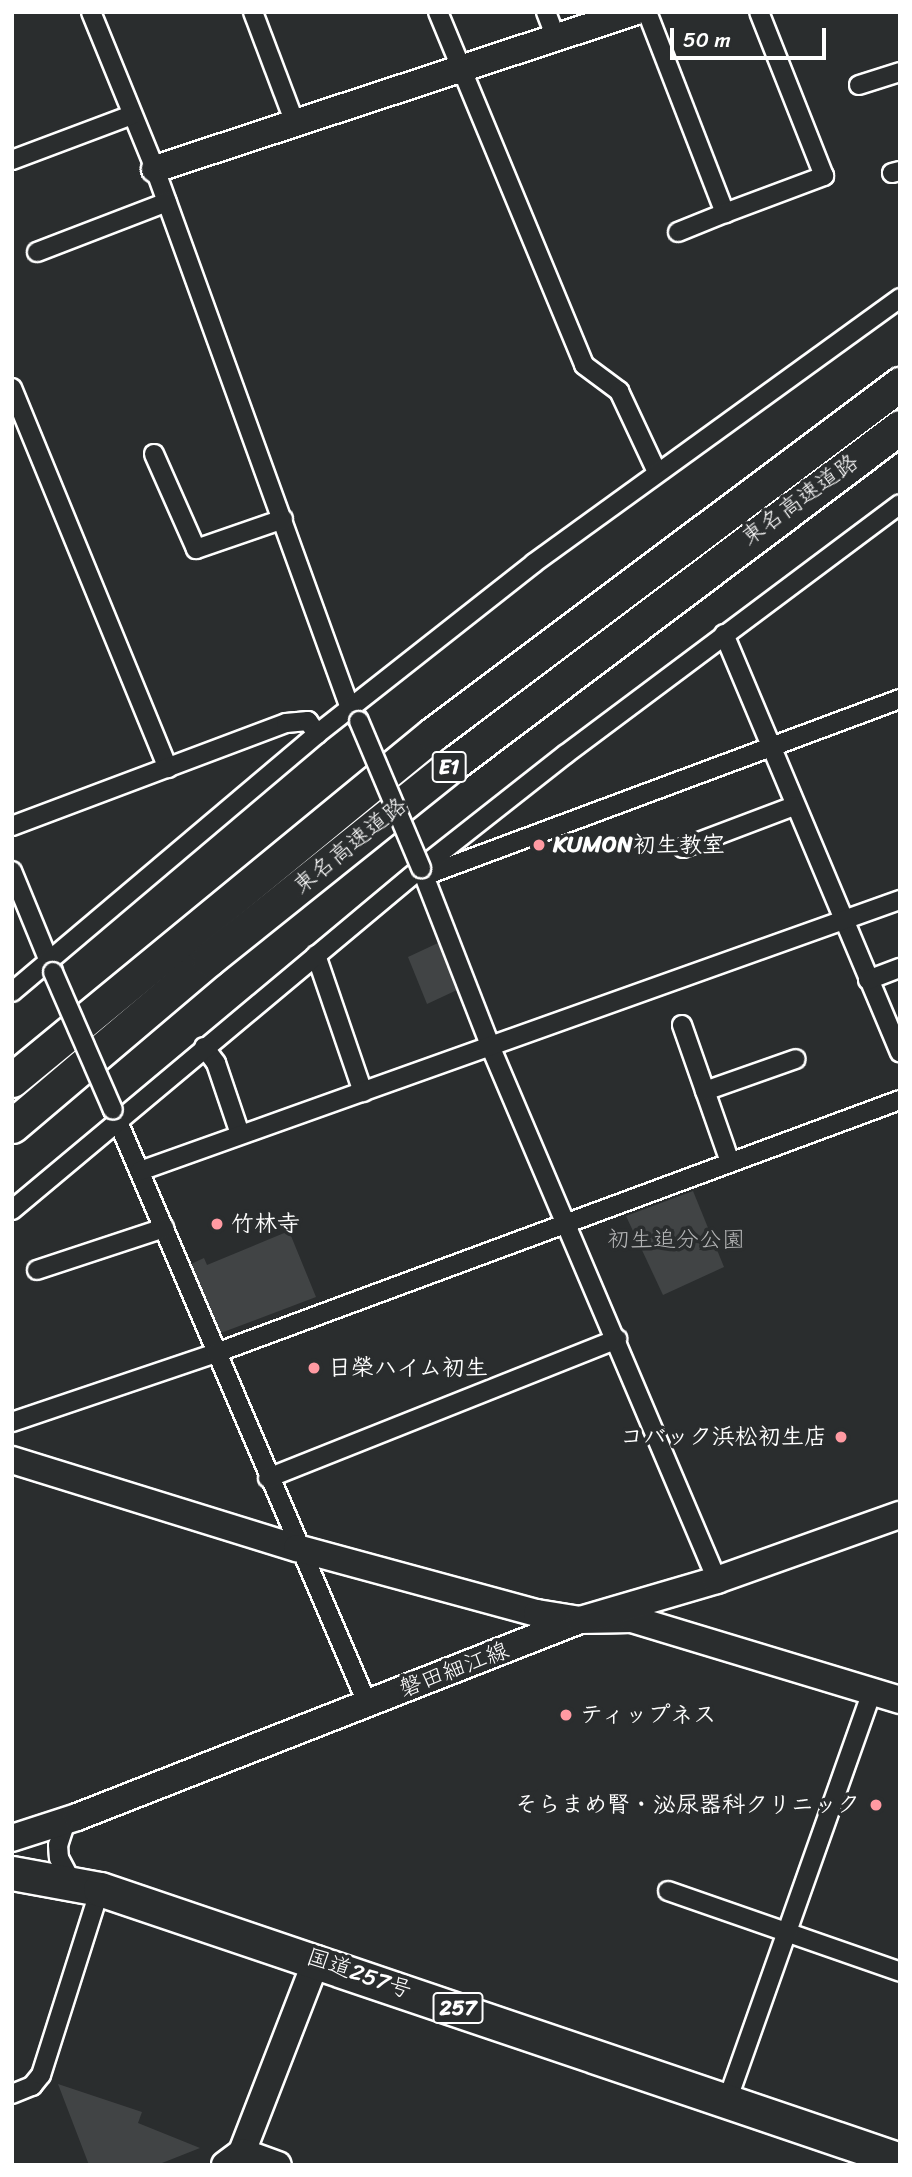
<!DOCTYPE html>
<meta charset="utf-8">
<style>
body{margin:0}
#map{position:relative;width:912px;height:2177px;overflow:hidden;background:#2a2d2e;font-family:Sriracha,"Klee One",sans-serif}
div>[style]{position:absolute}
.green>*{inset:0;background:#414445}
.roads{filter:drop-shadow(2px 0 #fff) drop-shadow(-2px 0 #fff) drop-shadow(0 2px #fff) drop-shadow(0 -2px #fff)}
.street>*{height:18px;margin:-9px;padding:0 9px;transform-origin:9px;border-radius:9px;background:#2a2d2e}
.secondary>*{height:26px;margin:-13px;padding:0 13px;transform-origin:13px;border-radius:13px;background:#2a2d2e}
.highway>*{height:33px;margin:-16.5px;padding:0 16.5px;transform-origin:16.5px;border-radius:16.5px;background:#2a2d2e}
.bridges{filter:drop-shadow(2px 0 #fff) drop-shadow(-2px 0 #fff) drop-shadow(0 2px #fff) drop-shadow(0 -2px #fff)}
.street-bridge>*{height:18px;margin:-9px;padding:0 9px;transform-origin:9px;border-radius:9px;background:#2a2d2e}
.dots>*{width:19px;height:19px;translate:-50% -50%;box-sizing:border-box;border:4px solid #2a2d2e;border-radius:50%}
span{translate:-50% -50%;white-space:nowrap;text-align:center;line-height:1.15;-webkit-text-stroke:7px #2a2d2e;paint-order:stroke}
.shield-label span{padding:2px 5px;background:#2a2d2e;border:2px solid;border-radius:5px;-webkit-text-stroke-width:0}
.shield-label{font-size:21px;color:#fff;font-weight:700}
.street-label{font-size:23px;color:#fff}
.poi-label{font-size:23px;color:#fff;font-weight:700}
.left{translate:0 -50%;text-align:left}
.right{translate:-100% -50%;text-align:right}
.park-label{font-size:23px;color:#b3b4b5}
.frame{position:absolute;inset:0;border:14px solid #fff;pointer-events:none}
.scale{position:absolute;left:670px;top:28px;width:156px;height:32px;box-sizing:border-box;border:4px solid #fff;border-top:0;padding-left:9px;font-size:21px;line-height:24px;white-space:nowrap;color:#fff;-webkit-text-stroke:5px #2a2d2e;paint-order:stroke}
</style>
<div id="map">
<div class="green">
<i style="clip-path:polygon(438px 943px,457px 990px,427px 1004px,408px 957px)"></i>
<i style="clip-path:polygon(693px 1191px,724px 1267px,663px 1295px,626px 1216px)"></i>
<i style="clip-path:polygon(289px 1231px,316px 1297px,218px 1334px,191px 1264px,204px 1258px,207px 1265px)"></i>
<i style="clip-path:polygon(58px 2084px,142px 2112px,138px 2123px,200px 2148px,157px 2165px,89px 2165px)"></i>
</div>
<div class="roads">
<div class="street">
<i style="left:91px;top:12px;width:170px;rotate:67.8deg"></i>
<i style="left:155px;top:169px;width:576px;rotate:70.12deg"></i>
<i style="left:351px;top:711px;width:11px;rotate:49deg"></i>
<i style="left:253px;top:12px;width:119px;rotate:69.3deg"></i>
<i style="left:438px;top:12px;width:382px;rotate:67.5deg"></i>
<i style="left:584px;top:365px;width:44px;rotate:36.6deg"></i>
<i style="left:619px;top:391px;width:87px;rotate:64.9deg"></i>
<i style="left:546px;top:12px;width:28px;rotate:69deg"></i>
<i style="left:647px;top:12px;width:216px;rotate:68.8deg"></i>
<i style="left:725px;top:213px;width:106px;rotate:-20.5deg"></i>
<i style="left:824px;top:176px;width:176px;rotate:-111.6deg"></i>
<i style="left:859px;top:85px;width:43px;rotate:-17.6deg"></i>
<i style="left:12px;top:160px;width:128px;rotate:-20.6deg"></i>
<i style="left:892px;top:173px;width:8px;rotate:-14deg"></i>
<i style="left:678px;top:232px;width:51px;rotate:-22deg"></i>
<i style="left:37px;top:252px;width:139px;rotate:-21deg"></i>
<i style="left:12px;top:388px;width:411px;rotate:67.7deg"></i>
<i style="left:154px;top:454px;width:104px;rotate:66.1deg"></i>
<i style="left:196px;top:549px;width:92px;rotate:-19deg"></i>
<i style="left:724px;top:634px;width:454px;rotate:67.2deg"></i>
<i style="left:12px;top:826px;width:293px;rotate:-20.6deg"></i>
<i style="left:286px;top:723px;width:22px;rotate:-5deg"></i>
<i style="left:308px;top:721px;width:16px;rotate:55deg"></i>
<i style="left:683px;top:848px;width:119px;rotate:-20.7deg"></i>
<i style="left:421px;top:868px;width:193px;rotate:68.7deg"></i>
<i style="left:491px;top:1048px;width:578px;rotate:66.98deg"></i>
<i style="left:12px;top:871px;width:108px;rotate:67.7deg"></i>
<i style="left:424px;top:876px;width:508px;rotate:-20.4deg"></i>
<i style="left:316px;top:955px;width:145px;rotate:71.1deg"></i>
<i style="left:868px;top:980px;width:34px;rotate:-21deg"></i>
<i style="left:12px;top:992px;width:399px;rotate:-40.2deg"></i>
<i style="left:317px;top:734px;width:276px;rotate:-38.2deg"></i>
<i style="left:534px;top:563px;width:452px;rotate:-35.9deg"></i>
<i style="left:682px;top:1025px;width:145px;rotate:70.7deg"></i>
<i style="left:204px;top:1047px;width:20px;rotate:53deg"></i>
<i style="left:216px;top:1063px;width:75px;rotate:71.3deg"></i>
<i style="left:705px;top:1091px;width:96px;rotate:-19.4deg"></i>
<i style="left:113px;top:1110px;width:645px;rotate:66.81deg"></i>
<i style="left:140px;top:1171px;width:807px;rotate:-19.63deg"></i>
<i style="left:12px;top:1210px;width:533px;rotate:-39.9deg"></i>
<i style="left:421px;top:868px;width:184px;rotate:-38.2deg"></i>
<i style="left:566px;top:754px;width:417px;rotate:-36.8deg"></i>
<i style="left:37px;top:1270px;width:134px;rotate:-18.3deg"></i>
<i style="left:12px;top:1422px;width:215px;rotate:-18.7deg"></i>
<i style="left:216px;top:1353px;width:729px;rotate:-20.3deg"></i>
<i style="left:268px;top:1478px;width:376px;rotate:-21.7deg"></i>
<i style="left:66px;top:1821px;width:25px;rotate:108deg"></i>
<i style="left:58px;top:1845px;width:13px;rotate:86deg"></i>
<i style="left:59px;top:1858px;width:30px;rotate:62deg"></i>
<i style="left:668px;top:1891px;width:246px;rotate:19.2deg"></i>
<i style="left:12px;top:2094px;width:22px;rotate:-22deg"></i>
<i style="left:32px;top:2086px;width:14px;rotate:-51deg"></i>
<i style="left:41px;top:2075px;width:195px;rotate:-72.4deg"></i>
<i style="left:727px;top:2101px;width:434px;rotate:-70.5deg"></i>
</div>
<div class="secondary">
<i style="left:155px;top:169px;width:504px;rotate:-18.15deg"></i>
<i style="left:12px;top:1460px;width:298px;rotate:17.2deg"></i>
<i style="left:297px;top:1548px;width:249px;rotate:15.2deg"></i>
<i style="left:537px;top:1613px;width:44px;rotate:9.2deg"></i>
<i style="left:580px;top:1620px;width:52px;rotate:-1.1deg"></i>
<i style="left:632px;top:1619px;width:280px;rotate:16.8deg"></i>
<i style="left:12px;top:1838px;width:68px;rotate:-17.9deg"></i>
<i style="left:77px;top:1817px;width:540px;rotate:-21.39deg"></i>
<i style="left:580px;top:1620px;width:143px;rotate:-16.3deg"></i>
<i style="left:717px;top:1580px;width:194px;rotate:-19.6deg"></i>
<i style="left:242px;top:2152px;width:207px;rotate:-68.8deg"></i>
<i style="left:225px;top:2165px;width:21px;rotate:-37deg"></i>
<i style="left:242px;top:2152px;width:38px;rotate:20deg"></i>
</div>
<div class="highway">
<i style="left:12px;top:1080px;width:545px;rotate:-39.42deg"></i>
<i style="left:433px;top:734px;width:584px;rotate:-36.85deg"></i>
<i style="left:12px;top:1126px;width:258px;rotate:-40.3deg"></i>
<i style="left:209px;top:959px;width:314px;rotate:-38.7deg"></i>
<i style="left:454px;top:763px;width:558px;rotate:-36.99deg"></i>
<i style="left:12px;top:1873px;width:89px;rotate:10.3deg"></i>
<i style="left:100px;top:1889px;width:845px;rotate:18.71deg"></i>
</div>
</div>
<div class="bridges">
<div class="street-bridge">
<i style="left:359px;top:721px;width:160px;rotate:67.1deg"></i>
<i style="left:53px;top:972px;width:150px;rotate:66.5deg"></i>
</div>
</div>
<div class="dots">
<i style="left:539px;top:845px;background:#ff9aa2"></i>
<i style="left:217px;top:1224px;background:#ff9aa2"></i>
<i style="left:314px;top:1368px;background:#ff9aa2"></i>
<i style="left:841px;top:1437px;background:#ff9aa2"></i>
<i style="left:566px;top:1715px;background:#ff9aa2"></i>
<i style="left:876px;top:1805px;background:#ff9aa2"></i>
</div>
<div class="shield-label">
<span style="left:449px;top:767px">E1</span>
<span style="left:458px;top:2008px">257</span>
</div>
<div class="street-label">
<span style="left:800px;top:500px;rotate:-36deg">東名高速道路</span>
<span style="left:350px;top:846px;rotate:-39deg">東名高速道路</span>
<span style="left:454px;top:1670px;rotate:-21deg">磐田細江線</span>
<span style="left:359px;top:1974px;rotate:19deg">国道257号</span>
</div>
<div class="poi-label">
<span class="left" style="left:553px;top:845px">KUMON初生教室</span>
<span class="left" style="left:231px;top:1224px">竹林寺</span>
<span class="left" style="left:328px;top:1368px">日榮ハイム初生</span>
<span class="right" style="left:827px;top:1437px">コバック浜松初生店</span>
<span class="left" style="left:580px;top:1715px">ティップネス</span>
<span class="right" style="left:860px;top:1805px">そらまめ腎・泌尿器科クリニック</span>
</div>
<div class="park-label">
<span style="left:676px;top:1240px">初生追分公園</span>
</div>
<div class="frame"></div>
<div class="scale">50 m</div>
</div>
